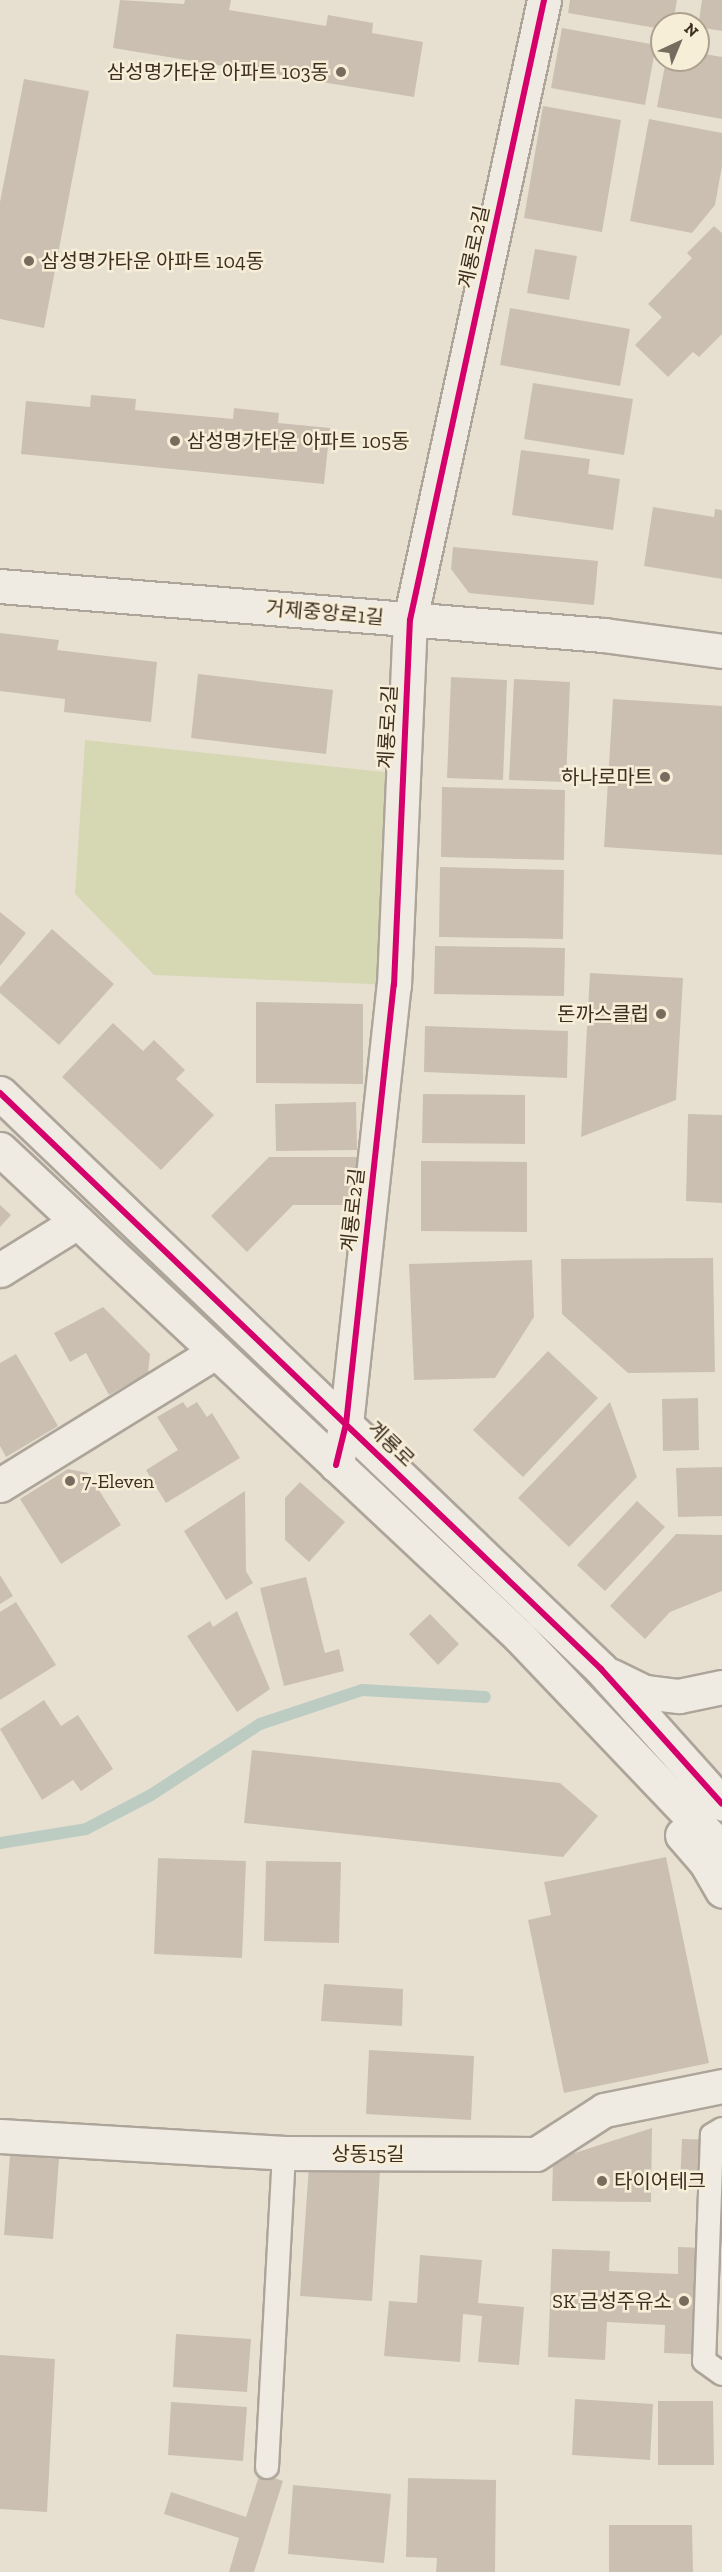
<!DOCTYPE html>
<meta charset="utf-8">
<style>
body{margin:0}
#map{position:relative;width:722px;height:2572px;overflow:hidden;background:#e7e0d1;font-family:"Zilla Slab","Noto Sans KR",serif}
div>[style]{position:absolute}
.green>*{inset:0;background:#d6d7b3}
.stream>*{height:12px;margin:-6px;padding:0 6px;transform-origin:6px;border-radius:6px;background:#bcccc2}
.building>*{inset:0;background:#cbbfb2}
.roads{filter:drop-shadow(2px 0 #ada599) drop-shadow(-2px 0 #ada599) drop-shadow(0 2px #ada599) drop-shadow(0 -2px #ada599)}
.lane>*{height:22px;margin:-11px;padding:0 11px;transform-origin:11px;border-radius:11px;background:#efebe3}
.street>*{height:33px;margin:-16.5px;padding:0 16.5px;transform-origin:16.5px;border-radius:16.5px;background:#efebe3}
.secondary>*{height:33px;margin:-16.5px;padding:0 16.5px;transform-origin:16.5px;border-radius:16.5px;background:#efebe3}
.cycleway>*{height:6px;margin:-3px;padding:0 3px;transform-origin:3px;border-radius:3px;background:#d6006c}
.dots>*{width:16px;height:16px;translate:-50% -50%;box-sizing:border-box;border:3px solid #f7eed8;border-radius:50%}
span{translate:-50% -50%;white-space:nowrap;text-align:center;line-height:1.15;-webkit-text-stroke:5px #f7eed8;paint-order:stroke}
.poi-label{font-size:20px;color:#3d2e20}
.right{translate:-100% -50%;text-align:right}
.left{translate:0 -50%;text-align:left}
.street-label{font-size:20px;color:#3d2e20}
.north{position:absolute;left:650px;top:12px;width:60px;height:60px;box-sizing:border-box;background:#f7eed8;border:2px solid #ada18e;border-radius:50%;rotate:44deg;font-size:16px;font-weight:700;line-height:24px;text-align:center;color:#3d2e20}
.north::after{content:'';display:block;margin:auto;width:21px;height:27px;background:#786c5e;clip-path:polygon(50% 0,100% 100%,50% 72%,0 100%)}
</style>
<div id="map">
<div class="green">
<i style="clip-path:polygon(85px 740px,402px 774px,394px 985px,154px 975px,75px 894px)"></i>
</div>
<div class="stream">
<i style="left:0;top:1843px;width:87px;rotate:-9.2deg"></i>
<i style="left:86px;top:1829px;width:73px;rotate:-27.6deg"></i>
<i style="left:151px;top:1795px;width:130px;rotate:-33.1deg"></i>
<i style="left:260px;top:1724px;width:108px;rotate:-18.4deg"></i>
<i style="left:362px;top:1690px;width:123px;rotate:3.3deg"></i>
</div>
<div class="building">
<i style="clip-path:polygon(120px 0,184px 4px,185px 0,231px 0,229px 10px,326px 26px,328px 15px,373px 23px,372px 33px,423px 42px,414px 97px,113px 48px)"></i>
<i style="clip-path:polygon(570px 0,677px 0,673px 24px,662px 24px,662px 29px,568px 13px)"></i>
<i style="clip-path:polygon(702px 0,722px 0,722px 31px,698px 27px)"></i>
<i style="clip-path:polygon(562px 28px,656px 45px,645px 105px,551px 88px)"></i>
<i style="clip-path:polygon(698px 53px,722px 57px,722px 119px,657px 107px,666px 60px,698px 60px)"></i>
<i style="clip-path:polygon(24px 79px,89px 91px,44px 328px,0 319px,0 202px)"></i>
<i style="clip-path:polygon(543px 106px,621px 120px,602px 232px,524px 218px)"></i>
<i style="clip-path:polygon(649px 119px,722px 133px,722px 166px,715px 205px,692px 233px,630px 221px)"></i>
<i style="clip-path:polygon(714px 226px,722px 233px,722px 334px,699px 357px,693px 352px,668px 377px,635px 345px,662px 317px,648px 304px,692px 258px,687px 253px)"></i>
<i style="clip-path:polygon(535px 249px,577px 256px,569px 300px,527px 293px)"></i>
<i style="clip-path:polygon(510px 308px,630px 329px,620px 386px,500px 365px)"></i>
<i style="clip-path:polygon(533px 383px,633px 399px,624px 455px,524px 439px)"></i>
<i style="clip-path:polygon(91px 395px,136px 399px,135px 410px,233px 419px,234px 408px,279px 413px,278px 423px,330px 428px,324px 484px,21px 454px,26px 401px,90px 407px)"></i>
<i style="clip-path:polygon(521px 450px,590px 459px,588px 474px,620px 479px,613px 530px,512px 515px)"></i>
<i style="clip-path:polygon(653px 507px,714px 517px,715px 509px,722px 510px,722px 579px,644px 566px)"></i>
<i style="clip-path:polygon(453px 547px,598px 561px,594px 605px,469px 593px,451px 569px)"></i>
<i style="clip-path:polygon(0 633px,59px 640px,57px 650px,157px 662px,151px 722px,64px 712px,65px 699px,0 691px)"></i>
<i style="clip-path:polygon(198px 674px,333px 690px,326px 754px,191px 738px)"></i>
<i style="clip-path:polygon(451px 677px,507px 680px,503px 780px,447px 778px)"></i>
<i style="clip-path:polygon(514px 679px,570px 682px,566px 782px,509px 780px)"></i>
<i style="clip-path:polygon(613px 699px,722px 706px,722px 855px,604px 847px)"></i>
<i style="clip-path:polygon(442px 787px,565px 790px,564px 860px,441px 857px)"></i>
<i style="clip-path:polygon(440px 867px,564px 870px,563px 939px,439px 937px)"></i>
<i style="clip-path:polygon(0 912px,26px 933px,0 966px)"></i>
<i style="clip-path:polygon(52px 929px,114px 984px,59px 1045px,0 993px,0 987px)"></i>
<i style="clip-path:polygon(435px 946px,565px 948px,564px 996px,434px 994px)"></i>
<i style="clip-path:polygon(590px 973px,683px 978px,676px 1100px,581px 1137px)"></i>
<i style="clip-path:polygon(256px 1002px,363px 1004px,363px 1084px,256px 1083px)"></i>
<i style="clip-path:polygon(113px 1023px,143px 1051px,154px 1040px,185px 1070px,176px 1079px,214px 1115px,161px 1170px,62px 1077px)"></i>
<i style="clip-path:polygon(425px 1026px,568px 1031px,567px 1078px,424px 1072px)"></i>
<i style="clip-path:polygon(423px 1094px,525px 1095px,525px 1144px,422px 1143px)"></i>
<i style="clip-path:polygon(356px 1102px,357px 1150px,276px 1151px,275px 1104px)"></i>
<i style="clip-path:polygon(688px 1114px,722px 1115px,722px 1203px,686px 1201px)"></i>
<i style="clip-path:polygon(269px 1157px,361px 1157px,362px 1205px,293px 1205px,247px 1252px,211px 1216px)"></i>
<i style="clip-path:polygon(421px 1161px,527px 1162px,527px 1232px,421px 1231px)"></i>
<i style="clip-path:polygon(0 1205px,11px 1215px,0 1227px)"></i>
<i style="clip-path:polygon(713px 1258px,715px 1372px,628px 1373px,562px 1314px,561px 1259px)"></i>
<i style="clip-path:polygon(532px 1260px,534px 1317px,495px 1378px,414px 1380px,409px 1264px)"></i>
<i style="clip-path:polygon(103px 1307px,150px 1354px,148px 1373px,109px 1395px,86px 1353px,70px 1362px,54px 1333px)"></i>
<i style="clip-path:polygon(548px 1351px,598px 1398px,523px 1477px,473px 1430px)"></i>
<i style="clip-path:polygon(16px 1354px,58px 1426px,6px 1457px,0 1446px,0 1363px)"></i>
<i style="clip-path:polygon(698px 1398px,699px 1450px,663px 1451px,662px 1399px)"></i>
<i style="clip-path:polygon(183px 1402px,187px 1408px,197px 1402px,207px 1417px,212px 1413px,240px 1458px,166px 1503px,146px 1470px,178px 1450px,157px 1417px)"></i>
<i style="clip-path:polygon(610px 1402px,637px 1477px,569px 1547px,518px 1498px)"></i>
<i style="clip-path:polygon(722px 1467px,722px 1516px,678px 1517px,676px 1468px)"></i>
<i style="clip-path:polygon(68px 1469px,88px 1473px,121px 1525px,61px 1564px,20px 1499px)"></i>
<i style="clip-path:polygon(300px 1482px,345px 1522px,309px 1562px,285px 1540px,285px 1498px)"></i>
<i style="clip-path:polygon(245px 1491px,246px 1571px,253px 1583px,226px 1600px,184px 1531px)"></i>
<i style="clip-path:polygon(637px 1501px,665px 1527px,605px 1591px,577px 1565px)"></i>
<i style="clip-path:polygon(676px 1534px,722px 1535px,722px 1591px,670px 1612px,645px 1639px,610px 1606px)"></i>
<i style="clip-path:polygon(0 1575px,13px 1596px,0 1604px)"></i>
<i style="clip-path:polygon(306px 1577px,325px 1653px,339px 1649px,344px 1671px,284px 1686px,260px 1588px)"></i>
<i style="clip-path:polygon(16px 1602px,56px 1665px,0 1700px,0 1612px)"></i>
<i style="clip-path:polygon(237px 1611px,270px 1689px,237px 1712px,187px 1636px,210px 1621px,213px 1627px)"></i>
<i style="clip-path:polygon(430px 1614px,459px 1644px,438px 1665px,409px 1634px)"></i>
<i style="clip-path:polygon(44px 1700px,61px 1726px,78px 1715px,113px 1769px,81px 1791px,73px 1780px,42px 1800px,0 1729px)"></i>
<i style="clip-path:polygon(252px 1750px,560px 1783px,598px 1816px,563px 1857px,244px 1823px)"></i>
<i style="clip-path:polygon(666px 1857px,709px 2063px,564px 2093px,528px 1920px,551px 1915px,544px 1882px)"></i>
<i style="clip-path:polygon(158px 1858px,246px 1861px,242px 1958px,154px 1954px)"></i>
<i style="clip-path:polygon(266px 1861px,341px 1862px,339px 1943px,264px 1941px)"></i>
<i style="clip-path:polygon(324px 1984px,403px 1989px,402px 2026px,321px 2021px)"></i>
<i style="clip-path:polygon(369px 2050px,474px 2056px,471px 2120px,366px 2114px)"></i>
<i style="clip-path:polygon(652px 2128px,651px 2202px,552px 2201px,553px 2160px)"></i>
<i style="clip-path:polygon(682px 2139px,722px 2140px,715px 2355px,664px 2353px,665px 2325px,607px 2322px,605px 2360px,548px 2357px,552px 2249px,610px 2251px,609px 2271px,678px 2274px,678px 2247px,706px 2248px,709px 2187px,680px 2186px)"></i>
<i style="clip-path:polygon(10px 2155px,59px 2159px,53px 2239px,4px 2235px)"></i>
<i style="clip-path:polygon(309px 2165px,380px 2171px,372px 2301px,300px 2296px)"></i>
<i style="clip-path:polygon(420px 2255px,482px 2260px,478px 2303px,524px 2307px,519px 2365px,478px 2362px,482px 2316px,463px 2314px,460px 2362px,384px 2356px,389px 2301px,417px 2303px)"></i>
<i style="clip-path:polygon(176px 2334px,251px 2339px,247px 2392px,173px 2387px)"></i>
<i style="clip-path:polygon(0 2355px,55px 2359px,47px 2512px,0 2509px)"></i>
<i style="clip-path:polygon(575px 2399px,653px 2404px,650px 2460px,572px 2455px)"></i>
<i style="clip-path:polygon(658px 2401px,713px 2401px,714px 2465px,658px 2465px)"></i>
<i style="clip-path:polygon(171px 2402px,247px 2407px,243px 2461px,168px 2455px)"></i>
<i style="clip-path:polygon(260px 2473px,283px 2481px,254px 2572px,229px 2572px,239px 2538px,164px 2514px,171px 2492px,246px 2517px)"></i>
<i style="clip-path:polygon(408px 2478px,496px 2480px,495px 2572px,436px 2572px,437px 2558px,406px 2557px)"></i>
<i style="clip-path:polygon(293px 2485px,391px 2494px,384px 2563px,288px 2554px)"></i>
<i style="clip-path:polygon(609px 2525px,692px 2525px,693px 2572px,609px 2572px)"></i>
</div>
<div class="roads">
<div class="lane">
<i style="left:722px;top:2129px;width:12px;rotate:149deg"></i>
<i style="left:712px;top:2135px;width:226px;rotate:92deg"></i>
<i style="left:704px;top:2361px;width:22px;rotate:36deg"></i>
<i style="left:267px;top:2467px;width:314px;rotate:-86.9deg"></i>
</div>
<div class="street">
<i style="left:0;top:586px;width:606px;rotate:4.64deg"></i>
<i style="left:604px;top:635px;width:119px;rotate:7.7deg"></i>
<i style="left:0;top:1270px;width:91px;rotate:-31.9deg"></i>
<i style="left:336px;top:1465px;width:42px;rotate:-76.3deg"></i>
<i style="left:346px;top:1424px;width:442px;rotate:-83.8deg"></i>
<i style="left:394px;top:985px;width:365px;rotate:-87.5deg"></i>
<i style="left:410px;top:620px;width:634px;rotate:-77.8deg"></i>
<i style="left:0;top:1485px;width:253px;rotate:-31.7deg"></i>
<i style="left:0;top:2136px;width:285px;rotate:3.4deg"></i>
<i style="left:284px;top:2153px;width:252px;rotate:0.2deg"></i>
<i style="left:536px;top:2154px;width:81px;rotate:-32.9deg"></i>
<i style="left:604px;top:2110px;width:120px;rotate:-11.5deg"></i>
</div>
<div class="secondary">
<i style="left:0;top:1093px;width:832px;rotate:43.78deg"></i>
<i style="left:601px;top:1669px;width:181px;rotate:48.1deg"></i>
<i style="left:0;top:1149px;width:712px;rotate:43.18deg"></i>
<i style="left:519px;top:1636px;width:294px;rotate:46.4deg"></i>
<i style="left:612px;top:1676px;width:37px;rotate:26deg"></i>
<i style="left:645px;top:1692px;width:34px;rotate:7deg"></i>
<i style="left:679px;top:1696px;width:44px;rotate:-11.8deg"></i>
<i style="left:682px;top:1835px;width:35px;rotate:49deg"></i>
<i style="left:705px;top:1861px;width:34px;rotate:60deg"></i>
</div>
</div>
<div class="cycleway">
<i style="left:0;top:1093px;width:832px;rotate:43.78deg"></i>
<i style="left:601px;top:1669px;width:181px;rotate:48.1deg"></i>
<i style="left:336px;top:1465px;width:42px;rotate:-76.3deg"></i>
<i style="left:346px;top:1424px;width:442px;rotate:-83.8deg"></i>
<i style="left:394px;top:985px;width:365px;rotate:-87.5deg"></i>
<i style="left:410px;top:620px;width:634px;rotate:-77.8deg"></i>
</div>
<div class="dots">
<i style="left:341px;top:72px;background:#786c5e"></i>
<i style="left:29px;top:261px;background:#786c5e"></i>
<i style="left:175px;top:441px;background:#786c5e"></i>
<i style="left:665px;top:777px;background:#786c5e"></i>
<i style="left:661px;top:1014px;background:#786c5e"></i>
<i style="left:70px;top:1481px;background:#786c5e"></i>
<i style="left:602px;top:2181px;background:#786c5e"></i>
<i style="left:684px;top:2301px;background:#786c5e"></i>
</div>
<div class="poi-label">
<span class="right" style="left:329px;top:72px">삼성명가타운 아파트 103동</span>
<span class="left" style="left:41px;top:261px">삼성명가타운 아파트 104동</span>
<span class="left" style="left:187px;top:441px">삼성명가타운 아파트 105동</span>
<span class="right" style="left:653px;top:777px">하나로마트</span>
<span class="right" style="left:649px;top:1014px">돈까스클럽</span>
<span class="left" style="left:82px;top:1481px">7-Eleven</span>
<span class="left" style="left:614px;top:2181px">타이어테크</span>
<span class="right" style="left:672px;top:2301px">SK 금성주유소</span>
</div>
<div class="street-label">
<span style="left:474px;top:247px;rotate:-78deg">계룡로2길</span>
<span style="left:325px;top:613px;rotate:5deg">거제중앙로1길</span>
<span style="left:388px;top:727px;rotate:-87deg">계룡로2길</span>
<span style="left:353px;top:1210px;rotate:-84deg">계룡로2길</span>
<span style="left:391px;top:1444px;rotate:44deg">계룡로</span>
<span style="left:368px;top:2154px">상동15길</span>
</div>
<div class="north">N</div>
</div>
